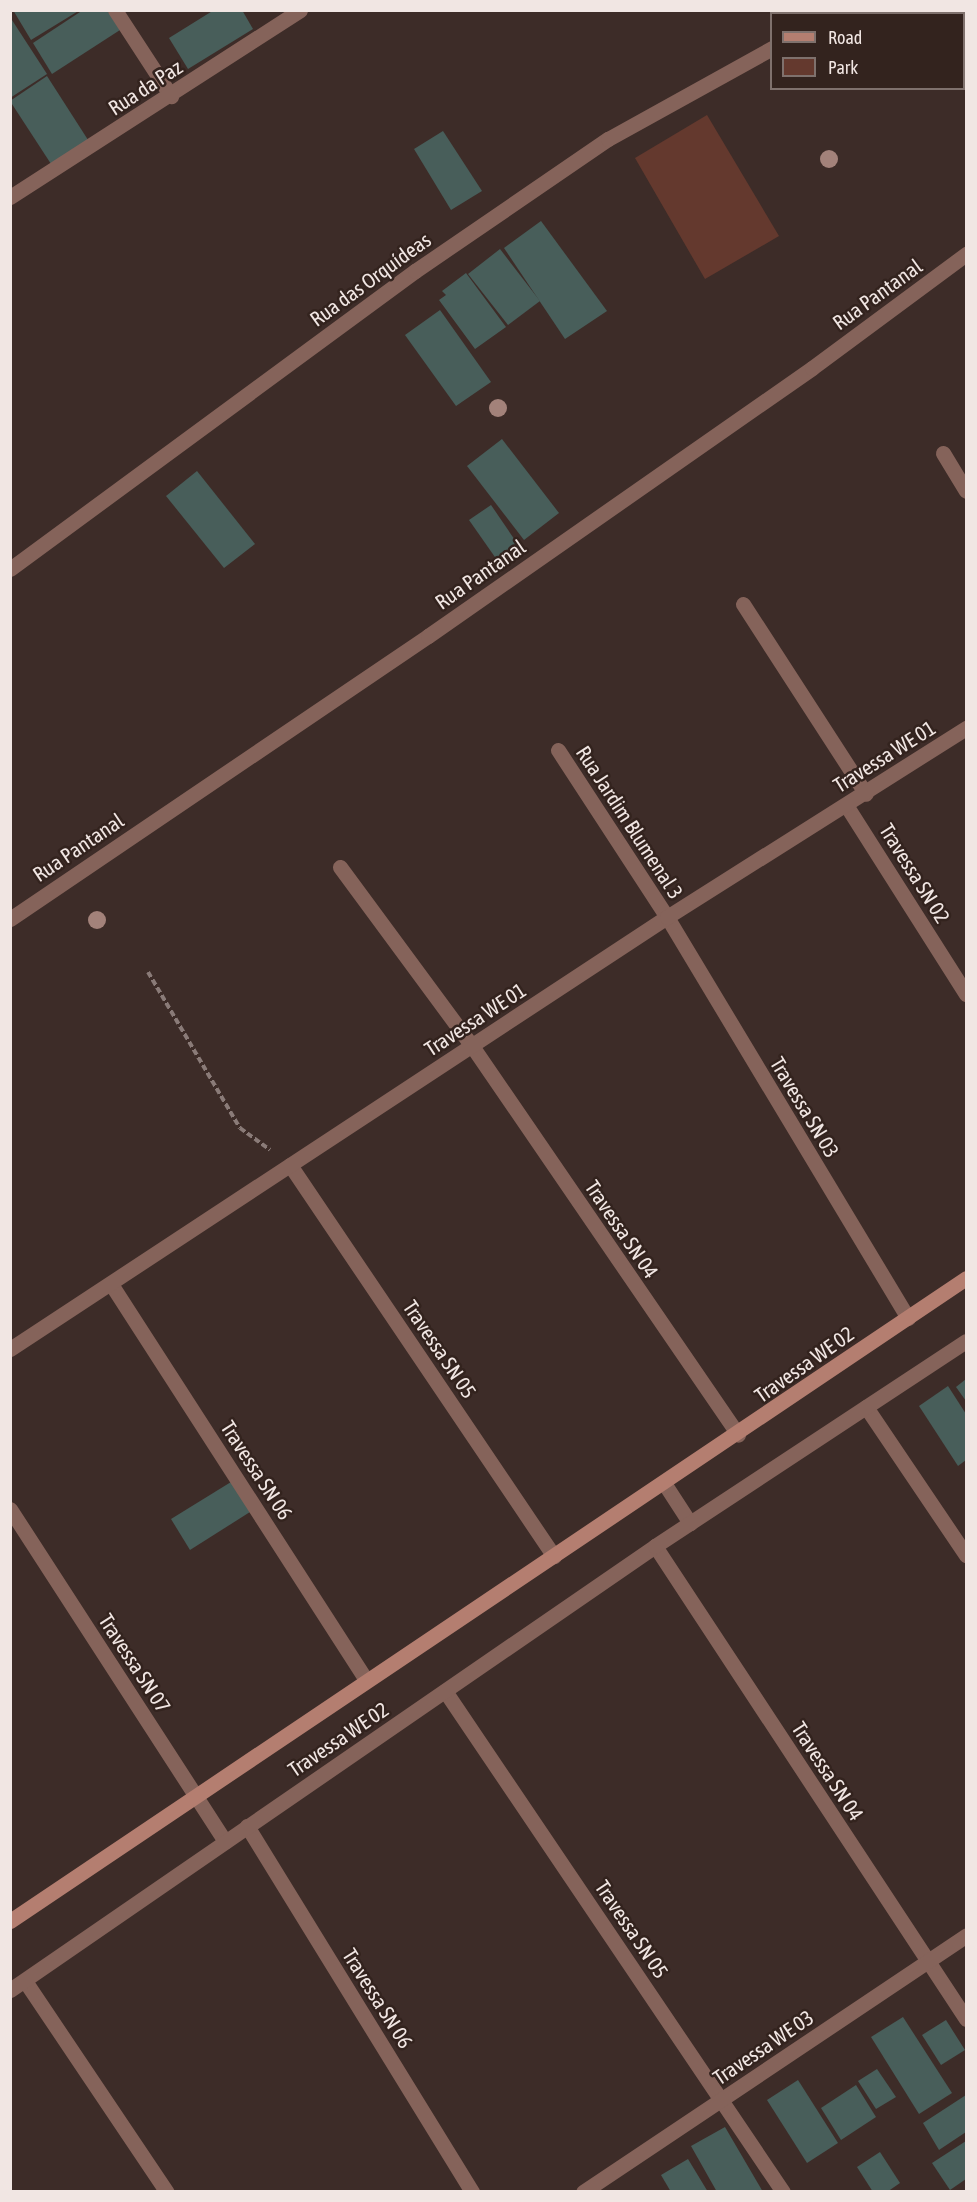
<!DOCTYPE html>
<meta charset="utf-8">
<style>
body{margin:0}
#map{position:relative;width:977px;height:2202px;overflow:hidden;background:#3d2c28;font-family:"Asap Condensed",sans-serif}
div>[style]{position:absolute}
.green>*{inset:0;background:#64392e}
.building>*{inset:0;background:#485e5a}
.path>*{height:4px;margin-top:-2px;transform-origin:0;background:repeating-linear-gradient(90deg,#8a7b78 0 6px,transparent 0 9px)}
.street>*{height:15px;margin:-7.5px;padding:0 7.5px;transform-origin:7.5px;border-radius:7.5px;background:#85635a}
.secondary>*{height:15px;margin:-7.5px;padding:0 7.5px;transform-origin:7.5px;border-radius:7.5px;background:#b47e70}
.trees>*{width:18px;height:18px;margin:-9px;border-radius:50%;background:#a3827a}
span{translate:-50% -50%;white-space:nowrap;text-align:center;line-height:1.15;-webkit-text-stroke:5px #33231e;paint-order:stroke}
.street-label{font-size:21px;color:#f1e6e3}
.frame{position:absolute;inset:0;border:12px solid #f1e6e3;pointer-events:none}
.legend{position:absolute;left:770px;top:12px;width:195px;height:78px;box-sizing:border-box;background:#33231e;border:2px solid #7f716d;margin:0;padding:8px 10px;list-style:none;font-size:18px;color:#f1e6e3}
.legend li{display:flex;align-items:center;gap:12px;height:30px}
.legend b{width:30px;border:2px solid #7f716d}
</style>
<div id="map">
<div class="green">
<i style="clip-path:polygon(707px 115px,779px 236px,705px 279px,635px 158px)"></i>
</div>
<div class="building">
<i style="clip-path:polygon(13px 10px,80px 10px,31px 40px)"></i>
<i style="clip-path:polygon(83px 10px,107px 10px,120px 30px,52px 74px,33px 43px)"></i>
<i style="clip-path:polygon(214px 10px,242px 10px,253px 29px,188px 69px,169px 38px)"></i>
<i style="clip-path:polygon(10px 17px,47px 74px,10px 98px)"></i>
<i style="clip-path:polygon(47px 76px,90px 143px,53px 167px,10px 101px)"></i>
<i style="clip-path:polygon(443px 131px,482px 191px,451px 210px,414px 149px)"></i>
<i style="clip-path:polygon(541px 221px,607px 311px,565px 339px,504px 248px)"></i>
<i style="clip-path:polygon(500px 249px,540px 301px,508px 325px,468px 274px)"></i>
<i style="clip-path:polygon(466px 273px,506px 327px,475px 349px,439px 300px,446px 295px,442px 291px)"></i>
<i style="clip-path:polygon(440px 310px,491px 382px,456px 406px,405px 335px)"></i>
<i style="clip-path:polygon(502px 439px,559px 513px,524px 540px,467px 466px)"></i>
<i style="clip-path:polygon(197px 471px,255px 544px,224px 568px,166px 496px)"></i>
<i style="clip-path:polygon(491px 505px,519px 546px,497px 560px,469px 520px)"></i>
<i style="clip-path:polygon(966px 1379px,966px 1401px,956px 1387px)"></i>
<i style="clip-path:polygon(948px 1386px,966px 1414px,966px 1460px,958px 1466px,919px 1406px)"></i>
<i style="clip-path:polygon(231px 1482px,250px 1512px,190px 1550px,171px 1519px)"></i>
<i style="clip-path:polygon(903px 2017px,952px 2093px,919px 2114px,871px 2037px)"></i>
<i style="clip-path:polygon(946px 2020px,965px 2050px,941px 2065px,922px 2035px)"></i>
<i style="clip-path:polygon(877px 2069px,896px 2097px,876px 2109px,858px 2081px)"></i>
<i style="clip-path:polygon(798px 2080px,838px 2143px,807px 2163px,767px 2100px)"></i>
<i style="clip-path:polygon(856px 2085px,876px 2117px,841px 2140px,821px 2108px)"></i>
<i style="clip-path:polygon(966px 2095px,966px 2132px,939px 2150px,923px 2123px)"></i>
<i style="clip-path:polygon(725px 2127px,763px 2192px,717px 2192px,691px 2146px)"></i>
<i style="clip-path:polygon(966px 2141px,966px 2179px,950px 2190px,932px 2163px)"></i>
<i style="clip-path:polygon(880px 2152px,900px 2183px,887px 2192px,873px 2192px,857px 2167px)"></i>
<i style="clip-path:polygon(688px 2159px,708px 2192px,671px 2192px,661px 2175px)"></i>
</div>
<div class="path">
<i style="left:148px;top:972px;width:181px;rotate:59.5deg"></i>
<i style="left:240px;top:1128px;width:37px;rotate:36deg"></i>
</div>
<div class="street">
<i style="left:115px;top:10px;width:103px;rotate:56.9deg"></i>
<i style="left:832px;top:14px;width:6px;rotate:-39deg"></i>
<i style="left:10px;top:197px;width:345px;rotate:-32.8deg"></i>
<i style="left:943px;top:453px;width:44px;rotate:58.8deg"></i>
<i style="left:10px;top:569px;width:503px;rotate:-36.35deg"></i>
<i style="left:415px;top:271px;width:234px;rotate:-34.4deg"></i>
<i style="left:608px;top:139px;width:188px;rotate:-29deg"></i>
<i style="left:743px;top:604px;width:226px;rotate:57.1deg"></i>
<i style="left:558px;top:750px;width:199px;rotate:56.9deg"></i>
<i style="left:667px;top:917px;width:468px;rotate:59deg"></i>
<i style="left:846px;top:805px;width:224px;rotate:57.6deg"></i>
<i style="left:340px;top:867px;width:222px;rotate:53.6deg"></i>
<i style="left:472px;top:1046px;width:471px;rotate:55.6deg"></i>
<i style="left:10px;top:919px;width:505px;rotate:-34.1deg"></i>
<i style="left:428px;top:636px;width:468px;rotate:-34.9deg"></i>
<i style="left:812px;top:368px;width:192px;rotate:-36.5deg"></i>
<i style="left:290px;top:1165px;width:472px;rotate:56deg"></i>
<i style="left:111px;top:1284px;width:470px;rotate:57.2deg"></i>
<i style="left:10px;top:1349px;width:786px;rotate:-33.33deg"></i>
<i style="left:667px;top:917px;width:354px;rotate:-32.3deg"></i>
<i style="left:866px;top:1407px;width:179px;rotate:56deg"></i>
<i style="left:664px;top:1483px;width:48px;rotate:57deg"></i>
<i style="left:10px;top:1509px;width:396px;rotate:57.1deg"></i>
<i style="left:655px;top:1546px;width:566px;rotate:56.67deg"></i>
<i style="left:445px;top:1691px;width:604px;rotate:55.99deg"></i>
<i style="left:247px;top:1826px;width:430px;rotate:58.4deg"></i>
<i style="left:25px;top:1981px;width:254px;rotate:56.1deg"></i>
<i style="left:10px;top:1990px;width:783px;rotate:-34.54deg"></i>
<i style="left:655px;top:1546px;width:372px;rotate:-33.4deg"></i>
<i style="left:583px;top:2192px;width:461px;rotate:-33.8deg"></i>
</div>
<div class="secondary">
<i style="left:965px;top:10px;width:3px;rotate:72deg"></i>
<i style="left:10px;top:1921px;width:1152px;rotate:-33.92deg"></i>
</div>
<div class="trees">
<i style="left:829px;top:159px"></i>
<i style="left:498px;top:408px"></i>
<i style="left:97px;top:920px"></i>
</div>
<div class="street-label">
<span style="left:145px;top:87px;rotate:-33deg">Rua da Paz</span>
<span style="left:370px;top:279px;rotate:-36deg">Rua das Orquídeas</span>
<span style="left:877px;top:294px;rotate:-36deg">Rua Pantanal</span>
<span style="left:480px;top:574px;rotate:-35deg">Rua Pantanal</span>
<span style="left:884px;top:756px;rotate:-32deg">Travessa WE 01</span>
<span style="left:630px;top:822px;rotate:57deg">Rua Jardim Blumenal 3</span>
<span style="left:78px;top:847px;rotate:-34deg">Rua Pantanal</span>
<span style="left:915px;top:873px;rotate:58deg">Travessa SN 02</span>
<span style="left:475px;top:1019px;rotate:-33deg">Travessa WE 01</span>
<span style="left:805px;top:1107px;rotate:59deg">Travessa SN 03</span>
<span style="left:622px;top:1229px;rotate:56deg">Travessa SN 04</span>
<span style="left:440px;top:1349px;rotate:56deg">Travessa SN 05</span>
<span style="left:804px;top:1364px;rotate:-35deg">Travessa WE 02</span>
<span style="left:257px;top:1470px;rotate:57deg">Travessa SN 06</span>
<span style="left:135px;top:1663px;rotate:57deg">Travessa SN 07</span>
<span style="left:338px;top:1739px;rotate:-34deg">Travessa WE 02</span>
<span style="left:828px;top:1771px;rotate:57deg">Travessa SN 04</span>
<span style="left:632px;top:1929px;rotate:56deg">Travessa SN 05</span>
<span style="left:378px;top:1998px;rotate:58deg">Travessa SN 06</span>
<span style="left:763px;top:2047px;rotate:-34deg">Travessa WE 03</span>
</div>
<div class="frame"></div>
<ul class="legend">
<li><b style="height:8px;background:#b47e70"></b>Road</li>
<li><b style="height:16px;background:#64392e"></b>Park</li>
</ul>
</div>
